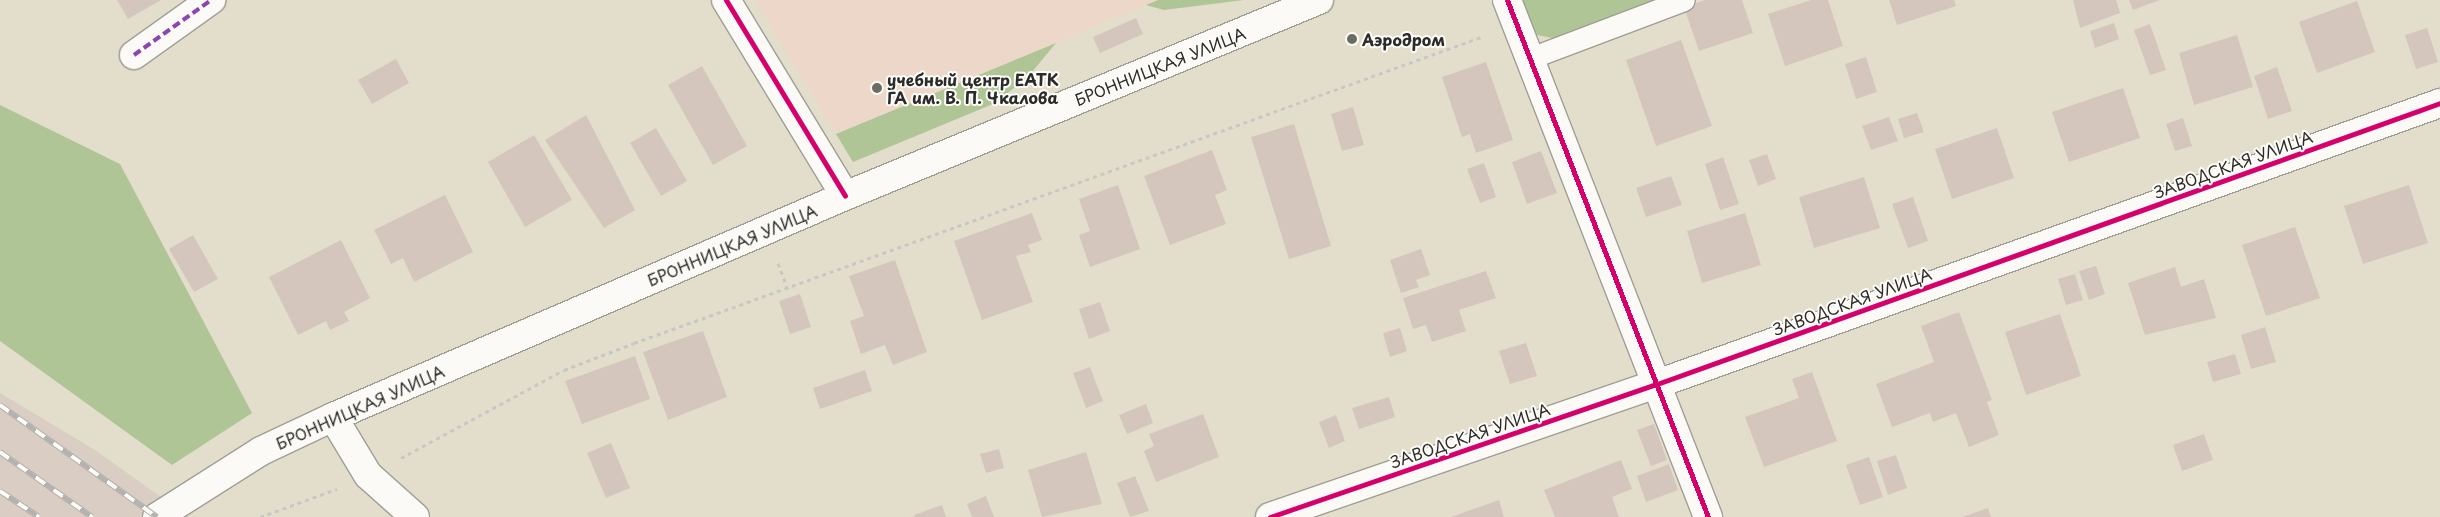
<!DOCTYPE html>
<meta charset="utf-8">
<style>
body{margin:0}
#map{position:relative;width:2440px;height:517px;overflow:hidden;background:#e3decc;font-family:"Playpen Sans",sans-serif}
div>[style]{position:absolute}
.built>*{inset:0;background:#edd7c8}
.industrial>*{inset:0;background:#d9cdc4}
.forest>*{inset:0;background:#afc595}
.building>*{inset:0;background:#d4c6bd}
.path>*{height:3px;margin-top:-1.5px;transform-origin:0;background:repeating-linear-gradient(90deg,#c8c7c3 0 4px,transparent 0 8px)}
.roads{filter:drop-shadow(1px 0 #a09e93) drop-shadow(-1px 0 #a09e93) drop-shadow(0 1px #a09e93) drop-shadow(0 -1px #a09e93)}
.lane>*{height:21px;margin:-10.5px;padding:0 10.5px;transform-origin:10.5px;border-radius:10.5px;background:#fbfaf7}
.street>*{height:28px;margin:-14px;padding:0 14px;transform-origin:14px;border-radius:14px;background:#fbfaf7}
.secondary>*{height:28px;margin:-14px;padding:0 14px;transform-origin:14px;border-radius:14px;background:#fbfaf7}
.rail>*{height:5.5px;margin-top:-2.75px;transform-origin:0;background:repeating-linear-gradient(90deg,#fdfcf7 0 11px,#b3b2af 0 22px);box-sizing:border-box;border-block:1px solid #b3b2af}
.quiet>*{height:4px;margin-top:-2px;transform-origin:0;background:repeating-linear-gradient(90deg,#8e44ad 0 8px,transparent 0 12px)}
.cycleway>*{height:5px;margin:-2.5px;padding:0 2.5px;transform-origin:2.5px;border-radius:2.5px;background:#d6006c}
.dots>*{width:14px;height:14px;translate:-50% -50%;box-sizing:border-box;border:2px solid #fdfcf7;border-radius:50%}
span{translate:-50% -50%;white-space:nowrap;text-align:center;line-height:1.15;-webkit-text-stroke:4px #fdfcf7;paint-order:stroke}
.poi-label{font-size:16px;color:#2b2b2b;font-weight:700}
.left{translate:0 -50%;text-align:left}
.street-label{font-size:16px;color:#2b2b2b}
</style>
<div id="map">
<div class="built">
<i style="clip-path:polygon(755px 0,1158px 0,836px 134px)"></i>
</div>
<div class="industrial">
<i style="clip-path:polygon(0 393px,95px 450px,189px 517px,0 517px)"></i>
</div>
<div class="forest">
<i style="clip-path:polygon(1158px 0,1244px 0,1164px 10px,1146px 5px)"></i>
<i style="clip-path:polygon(1520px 0,1661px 0,1557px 39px,1537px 35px)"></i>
<i style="clip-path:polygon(1056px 43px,1027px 78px,993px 104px,853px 162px,836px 134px)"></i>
<i style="clip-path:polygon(0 105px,120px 164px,252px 413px,172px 465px,0 341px)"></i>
</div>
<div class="building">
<i style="clip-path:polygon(117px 0,161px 0,128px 19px)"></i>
<i style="clip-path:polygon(1705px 0,1742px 0,1753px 33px,1699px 51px,1684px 7px)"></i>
<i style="clip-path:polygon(1811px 0,1828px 0,1843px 46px,1785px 66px,1768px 14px)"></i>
<i style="clip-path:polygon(1889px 0,1954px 0,1956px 6px,1897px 25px)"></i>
<i style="clip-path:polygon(2073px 0,2116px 0,2120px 13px,2080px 28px)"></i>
<i style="clip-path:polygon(2129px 0,2160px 0,2133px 10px)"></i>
<i style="clip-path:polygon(2357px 1px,2375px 52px,2317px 73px,2299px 22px)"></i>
<i style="clip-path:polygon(1136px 18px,1143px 34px,1100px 53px,1093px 37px)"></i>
<i style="clip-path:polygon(2114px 23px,2119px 39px,2095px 48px,2090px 31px)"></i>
<i style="clip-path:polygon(2150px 24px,2166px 70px,2150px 75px,2134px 30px)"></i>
<i style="clip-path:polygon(2427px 28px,2438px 62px,2416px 69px,2405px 35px)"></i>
<i style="clip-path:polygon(2237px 35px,2253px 87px,2194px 105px,2179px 53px)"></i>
<i style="clip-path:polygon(1681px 40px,1712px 126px,1656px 146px,1626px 60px)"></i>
<i style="clip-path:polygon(1866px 57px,1877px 92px,1856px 99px,1845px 64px)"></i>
<i style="clip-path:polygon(396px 59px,409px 83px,372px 104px,358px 80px)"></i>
<i style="clip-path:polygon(1486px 62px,1513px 140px,1476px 153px,1470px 134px,1462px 137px,1442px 77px)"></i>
<i style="clip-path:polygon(702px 66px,747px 146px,713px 165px,668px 85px)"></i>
<i style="clip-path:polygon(2277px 67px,2292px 111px,2268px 119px,2254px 76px)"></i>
<i style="clip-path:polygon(2123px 88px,2140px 138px,2069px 162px,2052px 112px)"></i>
<i style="clip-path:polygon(1353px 107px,1364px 145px,1342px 151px,1331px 114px)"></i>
<i style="clip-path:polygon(1917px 113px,1924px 132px,1904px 138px,1898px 119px)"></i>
<i style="clip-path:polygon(586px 115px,635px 210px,604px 228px,545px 140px)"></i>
<i style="clip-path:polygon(1889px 117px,1898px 141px,1871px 150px,1862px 126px)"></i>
<i style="clip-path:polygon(2183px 118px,2192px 146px,2175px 151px,2166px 124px)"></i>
<i style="clip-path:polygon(1294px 124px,1331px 246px,1289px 259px,1251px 137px)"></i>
<i style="clip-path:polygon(656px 128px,687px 181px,661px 196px,630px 143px)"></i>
<i style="clip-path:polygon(1997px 128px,2014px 178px,1952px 199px,1935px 149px)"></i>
<i style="clip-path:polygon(534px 135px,572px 200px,525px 227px,488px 162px)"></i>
<i style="clip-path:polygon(1212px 150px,1227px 190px,1215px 195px,1226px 224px,1170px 245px,1144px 176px)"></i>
<i style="clip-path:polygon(1541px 151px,1557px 193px,1527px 204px,1512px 162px)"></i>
<i style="clip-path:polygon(1767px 154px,1776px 179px,1758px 186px,1749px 160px)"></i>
<i style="clip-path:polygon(1723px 157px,1739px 204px,1720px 210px,1705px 164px)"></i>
<i style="clip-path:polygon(1484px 163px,1496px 197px,1480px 203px,1467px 169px)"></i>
<i style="clip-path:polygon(1671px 176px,1682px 205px,1646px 217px,1636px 188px)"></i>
<i style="clip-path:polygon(1864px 177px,1880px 228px,1814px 248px,1799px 197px)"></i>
<i style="clip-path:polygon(1118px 185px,1140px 249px,1090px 267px,1079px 235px,1090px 231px,1079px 199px)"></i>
<i style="clip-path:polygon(2409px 185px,2428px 243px,2363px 264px,2344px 206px)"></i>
<i style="clip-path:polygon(445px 195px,473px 252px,414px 282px,403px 258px,391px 264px,374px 230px)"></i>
<i style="clip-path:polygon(1913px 197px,1928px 241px,1908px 248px,1892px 204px)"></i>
<i style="clip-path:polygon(1032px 213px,1042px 240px,1028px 245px,1031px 252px,1016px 256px,1033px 302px,982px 320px,954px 241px)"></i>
<i style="clip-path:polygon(1745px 213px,1761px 265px,1702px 283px,1687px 231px)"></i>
<i style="clip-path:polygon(2295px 227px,2320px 298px,2266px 316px,2242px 245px)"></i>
<i style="clip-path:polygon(193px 235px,218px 279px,194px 292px,169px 249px)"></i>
<i style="clip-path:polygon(341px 240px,370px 298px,344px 312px,349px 321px,330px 330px,326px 321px,298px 335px,269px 277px)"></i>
<i style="clip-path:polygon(1421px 249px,1430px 275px,1416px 280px,1419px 287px,1401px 293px,1390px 260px)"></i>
<i style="clip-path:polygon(895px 260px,927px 352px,893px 365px,885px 345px,861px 354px,850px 321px,864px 316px,849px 276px)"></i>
<i style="clip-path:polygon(2096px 266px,2105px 294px,2089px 300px,2079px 271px)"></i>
<i style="clip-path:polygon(2175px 267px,2181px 287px,2204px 279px,2216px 318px,2145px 335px,2128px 283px)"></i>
<i style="clip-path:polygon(1486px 271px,1496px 298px,1459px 310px,1466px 331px,1432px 342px,1426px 325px,1413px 329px,1403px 298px)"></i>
<i style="clip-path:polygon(2075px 274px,2083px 300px,2066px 305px,2058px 279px)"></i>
<i style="clip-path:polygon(800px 294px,811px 327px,790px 334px,779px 301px)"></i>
<i style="clip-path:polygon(1100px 302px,1110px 331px,1089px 339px,1079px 309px)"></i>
<i style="clip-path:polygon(1959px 312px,1992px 400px,1987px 402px,1999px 435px,1969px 447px,1956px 413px,1933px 422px,1930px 413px,1892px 427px,1876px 384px,1934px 362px,1921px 326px)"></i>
<i style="clip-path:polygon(2060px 314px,2081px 376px,2026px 395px,2005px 332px)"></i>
<i style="clip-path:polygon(2265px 327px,2276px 362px,2251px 369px,2241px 335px)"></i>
<i style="clip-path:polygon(1400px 328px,1407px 351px,1390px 357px,1383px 333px)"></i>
<i style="clip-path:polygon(703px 331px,727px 397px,668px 420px,643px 352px)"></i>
<i style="clip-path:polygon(1526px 343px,1537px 376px,1510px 384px,1499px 351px)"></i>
<i style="clip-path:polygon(2235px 354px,2241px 374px,2213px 382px,2207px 362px)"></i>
<i style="clip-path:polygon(635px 356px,650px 399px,582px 424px,565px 381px)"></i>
<i style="clip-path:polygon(1090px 367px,1103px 401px,1086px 408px,1073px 373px)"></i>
<i style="clip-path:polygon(865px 370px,872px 391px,820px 409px,813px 388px)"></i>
<i style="clip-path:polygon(1812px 372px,1837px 441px,1764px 467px,1745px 417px,1799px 398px,1792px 379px)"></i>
<i style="clip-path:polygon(1389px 397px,1395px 417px,1359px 429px,1352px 408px)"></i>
<i style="clip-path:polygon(1146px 404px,1153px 423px,1127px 434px,1119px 415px)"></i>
<i style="clip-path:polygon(1203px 414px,1219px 457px,1156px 482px,1144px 451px,1154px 446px,1149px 434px)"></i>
<i style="clip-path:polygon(1336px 415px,1345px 441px,1329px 448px,1319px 422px)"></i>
<i style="clip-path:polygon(1654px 424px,1667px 460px,1651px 466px,1637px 430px)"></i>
<i style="clip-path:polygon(2204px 434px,2213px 460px,2182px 471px,2173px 445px)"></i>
<i style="clip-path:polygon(611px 443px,630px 488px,606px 498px,587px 453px)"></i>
<i style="clip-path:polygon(999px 449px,1004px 468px,986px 473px,980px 454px)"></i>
<i style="clip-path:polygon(1086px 452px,1102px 504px,1042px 517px,1028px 470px)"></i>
<i style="clip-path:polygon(1896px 455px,1907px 488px,1888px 495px,1877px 461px)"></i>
<i style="clip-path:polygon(1869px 457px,1883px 497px,1860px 505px,1846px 465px)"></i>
<i style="clip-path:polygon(1621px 460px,1632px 489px,1612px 497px,1619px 517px,1555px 517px,1544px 490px)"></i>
<i style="clip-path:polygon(1669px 464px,1678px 490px,1646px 502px,1637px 476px)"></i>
<i style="clip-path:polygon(1135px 476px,1149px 511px,1130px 517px,1117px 483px)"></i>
<i style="clip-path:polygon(986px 496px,994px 517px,972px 517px,967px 504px)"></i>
<i style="clip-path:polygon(1499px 500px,1504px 517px,1451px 517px)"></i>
<i style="clip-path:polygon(942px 505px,946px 517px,915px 517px,914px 515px)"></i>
<i style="clip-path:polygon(1988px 508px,1991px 517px,1962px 517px)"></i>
</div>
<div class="path">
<i style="left:778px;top:263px;width:25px;rotate:69deg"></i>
<i style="left:401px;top:458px;width:185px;rotate:-28.4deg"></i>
<i style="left:564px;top:370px;width:75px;rotate:-21.1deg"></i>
<i style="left:634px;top:343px;width:904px;rotate:-19.86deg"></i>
<i style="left:260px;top:517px;width:82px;rotate:-20deg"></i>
</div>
<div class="roads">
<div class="lane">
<i style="left:1533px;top:57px;width:161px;rotate:-20.7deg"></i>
</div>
<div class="street">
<i style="left:726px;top:0;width:229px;rotate:58.7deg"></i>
<i style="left:1507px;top:0;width:555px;rotate:68.75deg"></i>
<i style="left:134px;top:55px;width:95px;rotate:-35.5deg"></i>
<i style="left:333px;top:417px;width:68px;rotate:58.9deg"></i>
<i style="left:368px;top:475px;width:63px;rotate:41.8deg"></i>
<i style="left:1270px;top:517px;width:409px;rotate:-19deg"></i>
<i style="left:1657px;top:384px;width:832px;rotate:-19.74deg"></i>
</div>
<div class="secondary">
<i style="left:157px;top:517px;width:123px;rotate:-32.4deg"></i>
<i style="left:261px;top:451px;width:80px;rotate:-25.3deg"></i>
<i style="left:333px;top:417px;width:558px;rotate:-23.35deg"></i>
<i style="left:845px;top:196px;width:513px;rotate:-22.47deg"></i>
</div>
</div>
<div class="rail">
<i style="left:0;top:405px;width:193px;rotate:35.5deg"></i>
<i style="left:0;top:452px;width:113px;rotate:35.2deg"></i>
<i style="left:0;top:491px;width:47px;rotate:33.7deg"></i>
</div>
<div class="quiet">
<i style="left:134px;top:55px;width:95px;rotate:-35.5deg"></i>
</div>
<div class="cycleway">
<i style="left:726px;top:0;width:229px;rotate:58.7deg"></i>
<i style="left:1507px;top:0;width:555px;rotate:68.75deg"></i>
<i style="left:1270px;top:517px;width:409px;rotate:-19deg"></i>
<i style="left:1657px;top:384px;width:832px;rotate:-19.74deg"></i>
</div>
<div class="dots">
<i style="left:1352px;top:39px;background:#6b6a63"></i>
<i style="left:877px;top:88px;background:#6b6a63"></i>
</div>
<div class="poi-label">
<span class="left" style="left:1362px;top:39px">Аэродром</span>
<span class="left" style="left:887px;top:88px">учебный центр ЕАТК<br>ГА им. В. П. Чкалова</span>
</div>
<div class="street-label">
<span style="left:1160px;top:66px;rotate:-22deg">БРОННИЦКАЯ УЛИЦА</span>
<span style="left:2233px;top:164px;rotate:-20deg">ЗАВОДСКАЯ УЛИЦА</span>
<span style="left:732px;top:245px;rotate:-23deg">БРОННИЦКАЯ УЛИЦА</span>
<span style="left:1852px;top:301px;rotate:-20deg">ЗАВОДСКАЯ УЛИЦА</span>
<span style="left:360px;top:407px;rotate:-24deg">БРОННИЦКАЯ УЛИЦА</span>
<span style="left:1470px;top:435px;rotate:-19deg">ЗАВОДСКАЯ УЛИЦА</span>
</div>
</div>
